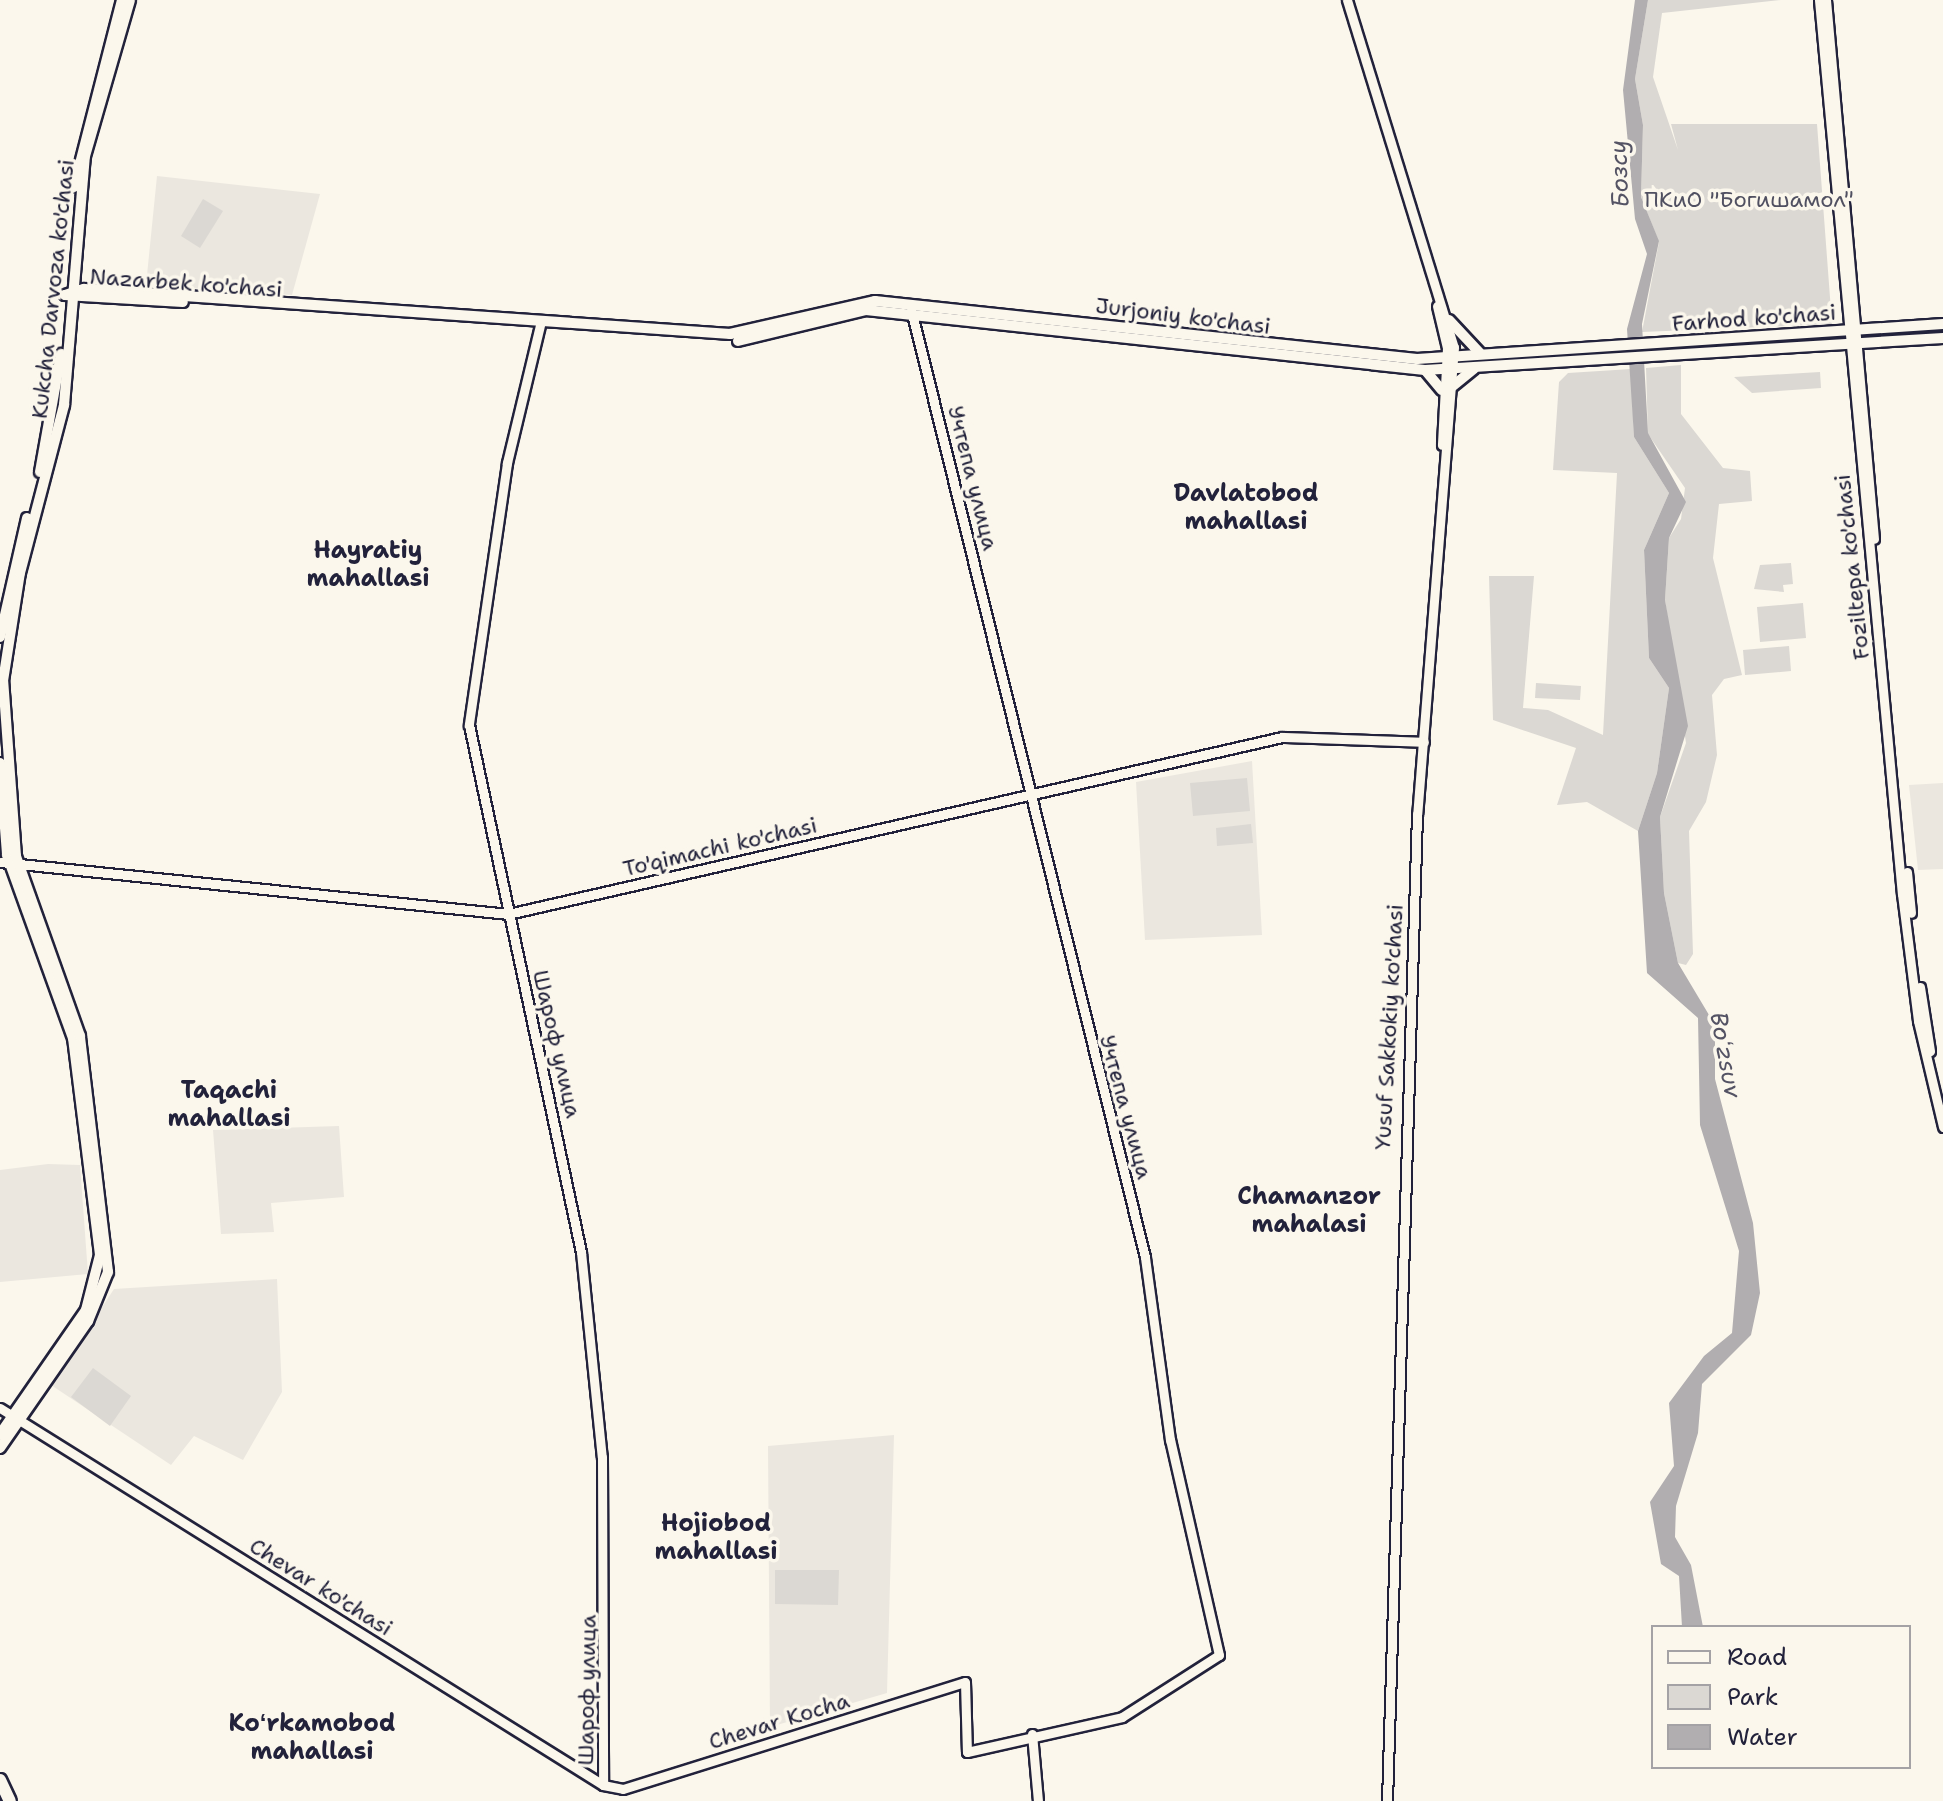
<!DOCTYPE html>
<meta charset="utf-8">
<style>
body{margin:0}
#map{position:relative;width:1943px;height:1801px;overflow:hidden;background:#fbf7ec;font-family:"Shantell Sans",sans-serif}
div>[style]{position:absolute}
.built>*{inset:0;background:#ebe7df}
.green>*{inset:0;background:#dbd8d3}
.water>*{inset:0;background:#b1aeb0}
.roads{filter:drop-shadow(2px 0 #22223b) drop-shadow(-2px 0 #22223b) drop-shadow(0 2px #22223b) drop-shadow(0 -2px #22223b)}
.secondary>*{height:9px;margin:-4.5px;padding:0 4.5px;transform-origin:4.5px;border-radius:4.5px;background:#fbf7ec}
.primary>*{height:10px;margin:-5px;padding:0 5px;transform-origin:5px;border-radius:5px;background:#fbf7ec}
.highway>*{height:12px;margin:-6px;padding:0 6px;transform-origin:6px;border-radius:6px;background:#fbf7ec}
span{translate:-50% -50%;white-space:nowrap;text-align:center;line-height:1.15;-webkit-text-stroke:7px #fbf7ec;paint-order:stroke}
.park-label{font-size:22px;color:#505061}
.street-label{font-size:22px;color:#22223b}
.water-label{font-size:24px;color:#545364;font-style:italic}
.neighbourhood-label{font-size:24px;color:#22223b;font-weight:700}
.legend{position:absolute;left:1651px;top:1625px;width:260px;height:144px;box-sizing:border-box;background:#fbf7ec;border:2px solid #a4a2a5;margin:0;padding:10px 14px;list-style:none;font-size:24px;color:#22223b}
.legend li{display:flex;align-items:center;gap:16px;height:40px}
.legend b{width:40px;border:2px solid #a4a2a5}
</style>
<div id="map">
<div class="built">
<i style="clip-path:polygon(157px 176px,320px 194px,292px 295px,146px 285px)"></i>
<i style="clip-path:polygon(1252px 761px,1262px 935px,1145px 940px,1136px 782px)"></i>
<i style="clip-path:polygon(1943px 783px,1943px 869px,1918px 870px,1909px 785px)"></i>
<i style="clip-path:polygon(339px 1126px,344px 1197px,271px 1203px,274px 1232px,221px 1234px,213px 1130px)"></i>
<i style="clip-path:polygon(48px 1164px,80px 1165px,88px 1274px,0 1282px,0 1170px)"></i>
<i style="clip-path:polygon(277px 1279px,282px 1392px,243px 1460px,194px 1436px,171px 1465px,51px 1385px,114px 1289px)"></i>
<i style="clip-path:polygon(894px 1435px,887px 1693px,770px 1727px,768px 1446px)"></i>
</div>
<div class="green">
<i style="clip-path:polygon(1648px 0,1781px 0,1662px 13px,1653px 77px,1678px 150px,1671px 124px,1817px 124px,1832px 324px,1642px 332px,1659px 242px,1641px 197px,1643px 125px,1635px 79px)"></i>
<i style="clip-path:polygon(203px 199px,223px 211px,200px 248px,181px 236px)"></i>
<i style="clip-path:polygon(1681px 365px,1681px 414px,1723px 468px,1750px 471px,1752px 501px,1719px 504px,1713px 558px,1742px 675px,1724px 679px,1712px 695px,1717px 755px,1706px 802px,1689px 831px,1693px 954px,1686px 965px,1678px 963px,1664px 893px,1660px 817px,1686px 743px,1665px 600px,1669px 538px,1681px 519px,1685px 488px,1648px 434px,1646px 368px)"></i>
<i style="clip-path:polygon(1631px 369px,1634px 437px,1669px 493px,1644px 550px,1649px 658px,1669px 688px,1657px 773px,1638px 831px,1587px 802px,1557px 805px,1576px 748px,1493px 720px,1489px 576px,1534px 576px,1523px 708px,1548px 710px,1603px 735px,1617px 473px,1553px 470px,1559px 382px,1568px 373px)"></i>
<i style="clip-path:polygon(1820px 372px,1821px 388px,1752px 393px,1734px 377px)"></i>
<i style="clip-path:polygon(1791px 563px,1793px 584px,1783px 585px,1784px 592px,1754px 589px,1760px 565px)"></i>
<i style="clip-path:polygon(1803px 603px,1806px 638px,1760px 642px,1757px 607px)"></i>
<i style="clip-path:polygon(1789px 646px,1791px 671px,1745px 675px,1743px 650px)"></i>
<i style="clip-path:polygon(1536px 683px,1581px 686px,1580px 700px,1535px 698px)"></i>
<i style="clip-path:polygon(1247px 778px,1250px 811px,1193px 816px,1190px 783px)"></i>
<i style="clip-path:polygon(1251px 824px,1253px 843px,1217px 846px,1216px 828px)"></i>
<i style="clip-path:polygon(93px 1368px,131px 1396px,110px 1426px,71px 1397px)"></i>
<i style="clip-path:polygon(775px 1570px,839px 1570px,838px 1605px,775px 1604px)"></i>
</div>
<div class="water">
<i style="clip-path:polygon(1635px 0,1648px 0,1635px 79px,1643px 125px,1641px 197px,1659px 241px,1642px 324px,1648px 433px,1686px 502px,1669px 538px,1665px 600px,1688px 726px,1660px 817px,1664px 893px,1678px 963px,1715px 1025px,1715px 1079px,1753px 1223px,1760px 1293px,1751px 1335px,1702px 1384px,1698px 1433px,1676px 1506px,1675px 1537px,1691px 1565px,1703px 1627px,1682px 1627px,1679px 1576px,1661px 1564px,1650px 1502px,1674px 1466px,1669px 1403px,1704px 1356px,1732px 1333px,1739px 1251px,1700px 1125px,1698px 1018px,1647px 973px,1638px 831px,1657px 773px,1669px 688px,1649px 658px,1644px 550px,1669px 493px,1634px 437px,1627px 329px,1647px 254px,1635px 219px,1623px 90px)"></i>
</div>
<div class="roads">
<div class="secondary">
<i style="left:1347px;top:0;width:363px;rotate:72.9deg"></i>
<i style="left:1454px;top:347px;width:468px;rotate:94.5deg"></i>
<i style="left:1417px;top:814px;width:987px;rotate:91.74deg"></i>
<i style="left:1819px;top:0;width:898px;rotate:84.7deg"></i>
<i style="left:1902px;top:894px;width:128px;rotate:82.8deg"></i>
<i style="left:1918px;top:1021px;width:109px;rotate:76.7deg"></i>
<i style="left:1826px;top:0;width:541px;rotate:84.91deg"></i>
<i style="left:1437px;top:306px;width:43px;rotate:76.6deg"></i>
<i style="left:1447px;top:348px;width:97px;rotate:93deg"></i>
<i style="left:541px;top:321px;width:146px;rotate:103.5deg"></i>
<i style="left:507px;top:463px;width:265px;rotate:98.3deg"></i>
<i style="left:469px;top:725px;width:539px;rotate:78deg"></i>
<i style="left:581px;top:1252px;width:206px;rotate:84.2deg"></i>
<i style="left:602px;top:1457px;width:328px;rotate:89.8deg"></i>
<i style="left:0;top:862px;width:511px;rotate:5.84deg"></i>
<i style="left:508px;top:914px;width:794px;rotate:-12.88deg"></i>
<i style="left:1282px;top:737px;width:142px;rotate:2deg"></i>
<i style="left:1907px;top:872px;width:41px;rotate:84.4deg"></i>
<i style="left:1920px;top:987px;width:65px;rotate:81.1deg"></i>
<i style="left:0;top:1408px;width:711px;rotate:32.01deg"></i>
<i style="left:603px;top:1785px;width:20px;rotate:11deg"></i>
<i style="left:623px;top:1789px;width:358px;rotate:-17.4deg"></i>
<i style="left:965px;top:1682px;width:70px;rotate:88.4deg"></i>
<i style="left:967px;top:1752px;width:159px;rotate:-12.7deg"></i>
<i style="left:1122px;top:1717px;width:115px;rotate:-32.6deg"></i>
<i style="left:1219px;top:1655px;width:221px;rotate:-102.8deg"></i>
<i style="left:1170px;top:1440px;width:185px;rotate:-97.8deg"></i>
<i style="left:1145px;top:1257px;width:976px;rotate:-103.87deg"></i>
<i style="left:1032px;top:1734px;width:67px;rotate:84.9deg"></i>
</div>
<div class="primary">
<i style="left:74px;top:187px;width:193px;rotate:-75.6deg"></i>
<i style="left:65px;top:295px;width:20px;rotate:-18deg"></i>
<i style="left:84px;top:289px;width:648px;rotate:3.98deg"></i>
<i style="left:730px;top:334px;width:149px;rotate:-12.8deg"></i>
<i style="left:875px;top:301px;width:545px;rotate:6.11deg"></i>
<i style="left:1417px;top:359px;width:527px;rotate:-3.81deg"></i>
<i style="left:65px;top:295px;width:118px;rotate:3.4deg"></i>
<i style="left:1449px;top:320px;width:45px;rotate:46.8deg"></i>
<i style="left:738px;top:341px;width:132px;rotate:-13.6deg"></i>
<i style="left:866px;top:310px;width:562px;rotate:6.13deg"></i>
<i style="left:1425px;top:370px;width:519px;rotate:-3.54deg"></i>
<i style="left:1425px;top:370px;width:26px;rotate:50deg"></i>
<i style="left:1449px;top:389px;width:32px;rotate:-39deg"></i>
<i style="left:40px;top:472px;width:120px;rotate:-79.9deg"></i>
<i style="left:0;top:637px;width:122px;rotate:-77.2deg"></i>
<i style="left:0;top:763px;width:92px;rotate:85.6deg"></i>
<i style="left:7px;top:855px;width:195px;rotate:70.2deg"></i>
<i style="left:73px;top:1038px;width:219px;rotate:82.9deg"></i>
<i style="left:100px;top:1255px;width:57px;rotate:104.3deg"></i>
<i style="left:86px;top:1310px;width:151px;rotate:124.7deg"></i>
<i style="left:0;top:1448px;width:155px;rotate:-55.3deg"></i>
<i style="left:88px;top:1321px;width:53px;rotate:-67.8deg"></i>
<i style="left:108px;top:1272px;width:238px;rotate:-96.8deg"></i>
<i style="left:80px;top:1036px;width:191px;rotate:-109.6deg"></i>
<i style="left:16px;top:856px;width:175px;rotate:-94.2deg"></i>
<i style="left:3px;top:681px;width:109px;rotate:-81.1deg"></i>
<i style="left:20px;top:573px;width:174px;rotate:-75.3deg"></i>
<i style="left:64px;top:405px;width:250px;rotate:-85.2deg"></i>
<i style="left:85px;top:156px;width:162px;rotate:-73.9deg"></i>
</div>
<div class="highway">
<i style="left:0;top:1780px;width:23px;rotate:65deg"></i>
</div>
</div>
<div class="park-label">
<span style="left:1749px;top:200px">ПКиО "Богишамол"</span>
</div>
<div class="street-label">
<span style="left:186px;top:283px;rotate:4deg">Nazarbek ko'chasi</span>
<span style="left:53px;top:289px;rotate:-84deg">Kukcha Darvoza ko'chasi</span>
<span style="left:1183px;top:316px;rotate:7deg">Jurjoniy ko'chasi</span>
<span style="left:1754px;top:318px;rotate:-4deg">Farhod ko'chasi</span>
<span style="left:973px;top:478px;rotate:76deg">Учтепа улица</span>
<span style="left:1852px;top:567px;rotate:-96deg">Foziltepa ko'chasi</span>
<span style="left:720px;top:847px;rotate:-13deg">To'qimachi ko'chasi</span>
<span style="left:1389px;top:1027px;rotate:-87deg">Yusuf Sakkokiy ko'chasi</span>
<span style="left:557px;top:1044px;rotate:77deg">Шароф улица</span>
<span style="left:1126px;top:1107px;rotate:75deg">Учтепа улица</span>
<span style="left:321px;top:1587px;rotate:32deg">Chevar ko'chasi</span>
<span style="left:587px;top:1690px;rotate:-89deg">Шароф улица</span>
<span style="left:779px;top:1721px;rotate:-17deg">Chevar Kocha</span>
</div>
<div class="water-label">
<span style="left:1620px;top:174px;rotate:-92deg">Бозсу</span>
<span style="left:1725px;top:1055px;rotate:80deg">Boʻzsuv</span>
</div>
<div class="neighbourhood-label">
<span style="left:1246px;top:508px">Davlatobod<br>mahallasi</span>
<span style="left:368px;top:565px">Hayratiy<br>mahallasi</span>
<span style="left:229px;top:1105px">Taqachi<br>mahallasi</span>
<span style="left:1309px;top:1211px">Chamanzor<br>mahalasi</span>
<span style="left:716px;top:1538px">Hojiobod<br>mahallasi</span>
<span style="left:312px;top:1738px">Koʻrkamobod<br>mahallasi</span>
</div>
<ul class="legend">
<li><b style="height:10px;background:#fbf7ec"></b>Road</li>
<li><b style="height:22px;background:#dbd8d3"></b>Park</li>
<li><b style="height:22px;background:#b1aeb0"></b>Water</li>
</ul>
</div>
